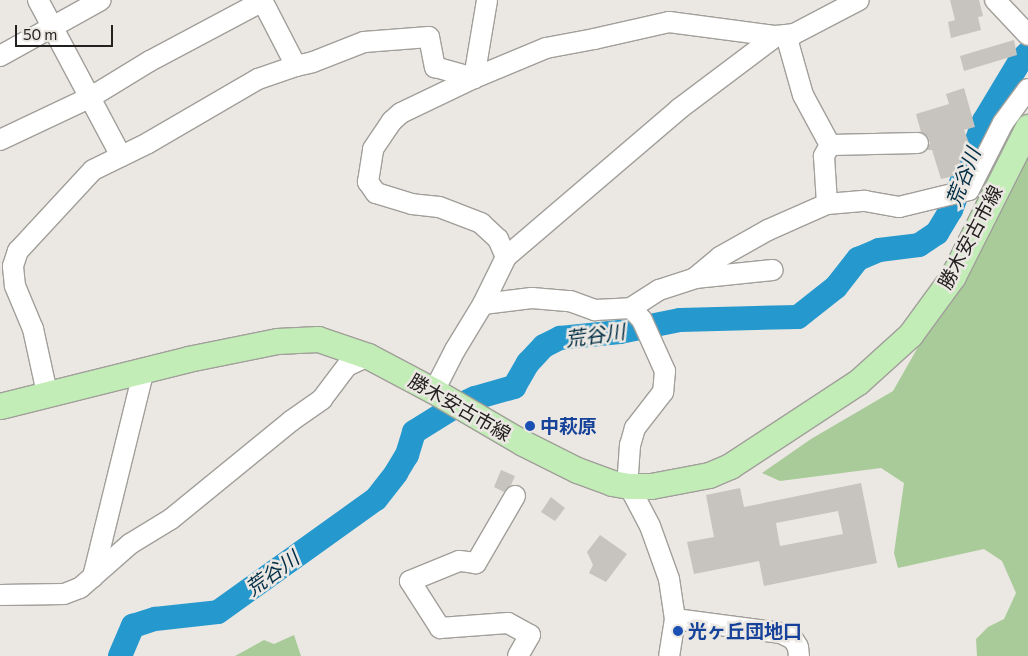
<!DOCTYPE html>
<meta charset="utf-8">
<style>
body{margin:0}
#map{position:relative;width:1028px;height:656px;overflow:hidden;background:#ebe7e3;font-family:Commissioner,"Noto Sans JP",sans-serif}
div>[style]{position:absolute}
.green>*{inset:0;background:#a9cb99}
.river>*{height:24px;margin:-12px;padding:0 12px;transform-origin:12px;border-radius:12px;background:#2599ce}
.building>*{inset:0;background:#c7c3bf}
.roads{filter:drop-shadow(1px 0 #a19f9a) drop-shadow(-1px 0 #a19f9a) drop-shadow(0 1px #a19f9a) drop-shadow(0 -1px #a19f9a)}
.minor>*{height:20px;margin:-10px;padding:0 10px;transform-origin:10px;border-radius:10px;background:#fff}
.major>*{height:25px;margin:-12.5px;padding:0 12.5px;transform-origin:12.5px;border-radius:12.5px;background:#c2edb7}
.dots>*{width:14px;height:14px;translate:-50% -50%;box-sizing:border-box;border:2px solid #ebe7e3;border-radius:50%}
span{translate:-50% -50%;white-space:nowrap;text-align:center;line-height:1.15;-webkit-text-stroke:5px #ebe7e3;paint-order:stroke}
.street-label{font-size:19px;color:#222120}
.transit-label{font-size:19px;color:#164399;font-weight:700}
.left{translate:0 -50%;text-align:left}
.water-label{font-size:20px;color:#002d43;font-style:italic}
.scale{position:absolute;left:15px;top:25px;width:98px;height:22px;box-sizing:border-box;border:2px solid #222120;border-top:0;padding-left:6px;font-size:15px;line-height:18px;white-space:nowrap;color:#222120;-webkit-text-stroke:4px #ebe7e3;paint-order:stroke}
</style>
<div id="map">
<div class="green">
<i style="clip-path:polygon(1028px 154px,1028px 656px,977px 656px,976px 639px,988px 627px,1004px 619px,1016px 593px,1002px 561px,984px 549px,898px 568px,894px 553px,904px 483px,881px 468px,780px 481px,762px 473px,811px 439px,893px 391px)"></i>
<i style="clip-path:polygon(294px 635px,301px 656px,235px 656px,264px 640px,274px 644px)"></i>
</div>
<div class="river">
<i style="left:120px;top:656px;width:33px;rotate:-67deg"></i>
<i style="left:133px;top:626px;width:23px;rotate:-18deg"></i>
<i style="left:155px;top:619px;width:63px;rotate:-6.3deg"></i>
<i style="left:218px;top:612px;width:194px;rotate:-35.6deg"></i>
<i style="left:376px;top:499px;width:33px;rotate:-52deg"></i>
<i style="left:396px;top:473px;width:21px;rotate:-59deg"></i>
<i style="left:407px;top:455px;width:24px;rotate:-73deg"></i>
<i style="left:414px;top:432px;width:44px;rotate:-31.9deg"></i>
<i style="left:451px;top:409px;width:26px;rotate:-25deg"></i>
<i style="left:475px;top:398px;width:41px;rotate:-15.8deg"></i>
<i style="left:514px;top:387px;width:28px;rotate:-60deg"></i>
<i style="left:528px;top:363px;width:23px;rotate:-47deg"></i>
<i style="left:544px;top:346px;width:18px;rotate:-27deg"></i>
<i style="left:560px;top:338px;width:60px;rotate:-5.7deg"></i>
<i style="left:620px;top:332px;width:61px;rotate:-11.3deg"></i>
<i style="left:680px;top:320px;width:118px;rotate:-1.5deg"></i>
<i style="left:798px;top:317px;width:48px;rotate:-38.3deg"></i>
<i style="left:836px;top:287px;width:36px;rotate:-52deg"></i>
<i style="left:858px;top:259px;width:23px;rotate:-23deg"></i>
<i style="left:879px;top:250px;width:40px;rotate:-7.1deg"></i>
<i style="left:919px;top:245px;width:22px;rotate:-34deg"></i>
<i style="left:937px;top:233px;width:27px;rotate:-59deg"></i>
<i style="left:951px;top:210px;width:95px;rotate:-69.7deg"></i>
<i style="left:984px;top:121px;width:70px;rotate:-59deg"></i>
<i style="left:1020px;top:61px;width:11px;rotate:-45deg"></i>
</div>
<div class="building">
<i style="clip-path:polygon(950px 0,979px 0,983px 16px,978px 17px,981px 30px,951px 38px,948px 22px,955px 20px)"></i>
<i style="clip-path:polygon(1014px 40px,1017px 55px,964px 71px,960px 56px)"></i>
<i style="clip-path:polygon(964px 88px,975px 127px,964px 130px,969px 143px,966px 144px,969px 155px,960px 157px,962px 174px,941px 179px,932px 150px,927px 150px,930px 143px,928px 137px,921px 132px,916px 114px,949px 104px,946px 94px)"></i>
<i style="clip-path:polygon(501px 470px,515px 476px,511px 485px,504px 492px,494px 487px)"></i>
<i style="clip-path:polygon(evenodd,861px 483px,877px 563px,764px 586px,759px 561px,694px 574px,687px 542px,714px 537px,706px 495px,740px 488px,744px 507px,861px 483px,838px 511px,843px 534px,780px 546px,776px 523px,838px 511px)"></i>
<i style="clip-path:polygon(551px 497px,565px 508px,555px 521px,541px 512px)"></i>
<i style="clip-path:polygon(600px 535px,627px 554px,606px 582px,589px 573px,593px 565px,587px 552px)"></i>
</div>
<div class="roads">
<div class="minor">
<i style="left:38px;top:0;width:177px;rotate:62deg"></i>
<i style="left:995px;top:0;width:48px;rotate:46.7deg"></i>
<i style="left:786px;top:35px;width:62px;rotate:74.2deg"></i>
<i style="left:803px;top:95px;width:57px;rotate:61.6deg"></i>
<i style="left:830px;top:145px;width:13px;rotate:119deg"></i>
<i style="left:824px;top:156px;width:48px;rotate:86.4deg"></i>
<i style="left:0;top:56px;width:115px;rotate:-29deg"></i>
<i style="left:296px;top:66px;width:17px;rotate:-13deg"></i>
<i style="left:313px;top:62px;width:55px;rotate:-21.4deg"></i>
<i style="left:364px;top:42px;width:65px;rotate:-4.4deg"></i>
<i style="left:429px;top:37px;width:31px;rotate:79deg"></i>
<i style="left:435px;top:67px;width:41px;rotate:15.8deg"></i>
<i style="left:474px;top:78px;width:79px;rotate:-80.5deg"></i>
<i style="left:0;top:140px;width:101px;rotate:-25.3deg"></i>
<i style="left:91px;top:97px;width:69px;rotate:-31.4deg"></i>
<i style="left:150px;top:61px;width:128px;rotate:-28deg"></i>
<i style="left:830px;top:145px;width:88px;rotate:-1.3deg"></i>
<i style="left:506px;top:257px;width:20px;rotate:-114deg"></i>
<i style="left:498px;top:239px;width:23px;rotate:-137deg"></i>
<i style="left:481px;top:223px;width:45px;rotate:-159.1deg"></i>
<i style="left:439px;top:207px;width:27px;rotate:-174deg"></i>
<i style="left:412px;top:204px;width:38px;rotate:-163deg"></i>
<i style="left:376px;top:193px;width:14px;rotate:-126deg"></i>
<i style="left:368px;top:182px;width:33px;rotate:-81deg"></i>
<i style="left:373px;top:149px;width:34px;rotate:-56deg"></i>
<i style="left:392px;top:121px;width:12px;rotate:-42deg"></i>
<i style="left:401px;top:113px;width:81px;rotate:-25.6deg"></i>
<i style="left:474px;top:78px;width:78px;rotate:-22.6deg"></i>
<i style="left:546px;top:48px;width:49px;rotate:-10.6deg"></i>
<i style="left:594px;top:39px;width:77px;rotate:-12.8deg"></i>
<i style="left:669px;top:22px;width:108px;rotate:7.5deg"></i>
<i style="left:776px;top:36px;width:10px;rotate:-6deg"></i>
<i style="left:786px;top:35px;width:8px;rotate:-7deg"></i>
<i style="left:794px;top:34px;width:73px;rotate:-27.6deg"></i>
<i style="left:695px;top:278px;width:78px;rotate:-5.9deg"></i>
<i style="left:483px;top:304px;width:49px;rotate:-7deg"></i>
<i style="left:532px;top:298px;width:38px;rotate:5deg"></i>
<i style="left:570px;top:301px;width:27px;rotate:20deg"></i>
<i style="left:595px;top:310px;width:36px;rotate:-3deg"></i>
<i style="left:631px;top:308px;width:33px;rotate:-33deg"></i>
<i style="left:659px;top:290px;width:38px;rotate:-18deg"></i>
<i style="left:695px;top:278px;width:33px;rotate:-40deg"></i>
<i style="left:720px;top:257px;width:55px;rotate:-29.4deg"></i>
<i style="left:768px;top:230px;width:64px;rotate:-23.8deg"></i>
<i style="left:827px;top:204px;width:38px;rotate:-5deg"></i>
<i style="left:865px;top:201px;width:35px;rotate:10deg"></i>
<i style="left:899px;top:207px;width:72px;rotate:-13.7deg"></i>
<i style="left:969px;top:190px;width:75px;rotate:-63.1deg"></i>
<i style="left:1003px;top:123px;width:42px;rotate:-53.7deg"></i>
<i style="left:631px;top:308px;width:16px;rotate:47deg"></i>
<i style="left:642px;top:320px;width:56px;rotate:65.7deg"></i>
<i style="left:665px;top:371px;width:21px;rotate:95deg"></i>
<i style="left:663px;top:392px;width:46px;rotate:127.9deg"></i>
<i style="left:635px;top:428px;width:18px;rotate:106deg"></i>
<i style="left:630px;top:445px;width:30px;rotate:94deg"></i>
<i style="left:628px;top:475px;width:11px;rotate:85deg"></i>
<i style="left:629px;top:486px;width:45px;rotate:62.3deg"></i>
<i style="left:650px;top:526px;width:56px;rotate:70.3deg"></i>
<i style="left:669px;top:579px;width:40px;rotate:81.5deg"></i>
<i style="left:675px;top:619px;width:37px;rotate:99deg"></i>
<i style="left:434px;top:391px;width:46px;rotate:-62.9deg"></i>
<i style="left:455px;top:350px;width:54px;rotate:-58.7deg"></i>
<i style="left:483px;top:304px;width:52px;rotate:-63.9deg"></i>
<i style="left:506px;top:257px;width:228px;rotate:-40.5deg"></i>
<i style="left:679px;top:109px;width:121px;rotate:-37deg"></i>
<i style="left:47px;top:393px;width:66px;rotate:-102.3deg"></i>
<i style="left:33px;top:329px;width:47px;rotate:-112.7deg"></i>
<i style="left:15px;top:286px;width:20px;rotate:-96deg"></i>
<i style="left:13px;top:266px;width:16px;rotate:-72deg"></i>
<i style="left:18px;top:251px;width:110px;rotate:-47.2deg"></i>
<i style="left:93px;top:170px;width:61px;rotate:-26.1deg"></i>
<i style="left:148px;top:143px;width:127px;rotate:-30.2deg"></i>
<i style="left:258px;top:79px;width:40px;rotate:-18.9deg"></i>
<i style="left:296px;top:66px;width:74px;rotate:-117.3deg"></i>
<i style="left:515px;top:496px;width:78px;rotate:120.2deg"></i>
<i style="left:476px;top:563px;width:17px;rotate:-173deg"></i>
<i style="left:459px;top:561px;width:53px;rotate:157.8deg"></i>
<i style="left:410px;top:581px;width:56px;rotate:57.4deg"></i>
<i style="left:440px;top:628px;width:68px;rotate:-4.2deg"></i>
<i style="left:508px;top:623px;width:25px;rotate:29deg"></i>
<i style="left:530px;top:635px;width:24px;rotate:120deg"></i>
<i style="left:93px;top:577px;width:214px;rotate:-76.2deg"></i>
<i style="left:0;top:595px;width:64px;rotate:-0.9deg"></i>
<i style="left:64px;top:594px;width:17px;rotate:-21deg"></i>
<i style="left:80px;top:588px;width:67px;rotate:-41.3deg"></i>
<i style="left:130px;top:544px;width:48px;rotate:-31.4deg"></i>
<i style="left:171px;top:519px;width:155px;rotate:-39.2deg"></i>
<i style="left:291px;top:421px;width:38px;rotate:-35deg"></i>
<i style="left:322px;top:399px;width:41px;rotate:-52.9deg"></i>
<i style="left:347px;top:366px;width:23px;rotate:-25deg"></i>
<i style="left:675px;top:619px;width:107px;rotate:7.5deg"></i>
<i style="left:781px;top:633px;width:13px;rotate:27deg"></i>
<i style="left:793px;top:639px;width:9px;rotate:58deg"></i>
<i style="left:798px;top:647px;width:9px;rotate:84deg"></i>
</div>
<div class="major">
<i style="left:0;top:406px;width:194px;rotate:-14deg"></i>
<i style="left:188px;top:359px;width:91px;rotate:-11.4deg"></i>
<i style="left:277px;top:341px;width:41px;rotate:-2.8deg"></i>
<i style="left:318px;top:339px;width:53px;rotate:18.8deg"></i>
<i style="left:368px;top:356px;width:75px;rotate:27.9deg"></i>
<i style="left:434px;top:391px;width:103px;rotate:30.3deg"></i>
<i style="left:523px;top:443px;width:60px;rotate:26.6deg"></i>
<i style="left:577px;top:470px;width:37px;rotate:20deg"></i>
<i style="left:612px;top:483px;width:17px;rotate:10deg"></i>
<i style="left:629px;top:486px;width:22px"></i>
<i style="left:651px;top:486px;width:59px;rotate:-10.7deg"></i>
<i style="left:709px;top:475px;width:23px;rotate:-23deg"></i>
<i style="left:730px;top:466px;width:153px;rotate:-33.3deg"></i>
<i style="left:858px;top:382px;width:70px;rotate:-42.1deg"></i>
<i style="left:910px;top:335px;width:73px;rotate:-53.9deg"></i>
<i style="left:953px;top:276px;width:167px;rotate:-63.3deg"></i>
</div>
</div>
<div class="dots">
<i style="left:530px;top:426px;background:#1a4fb4"></i>
<i style="left:678px;top:631px;background:#1a4fb4"></i>
</div>
<div class="street-label">
<span style="left:970px;top:237px;rotate:-62deg">勝木安古市線</span>
<span style="left:460px;top:407px;rotate:30deg">勝木安古市線</span>
</div>
<div class="transit-label">
<span class="left" style="left:540px;top:426px">中萩原</span>
<span class="left" style="left:688px;top:631px">光ヶ丘団地口</span>
</div>
<div class="water-label">
<span style="left:963px;top:177px;rotate:-69deg">荒谷川</span>
<span style="left:595px;top:335px;rotate:-8deg">荒谷川</span>
<span style="left:272px;top:573px;rotate:-36deg">荒谷川</span>
</div>
<div class="scale">50 m</div>
</div>
